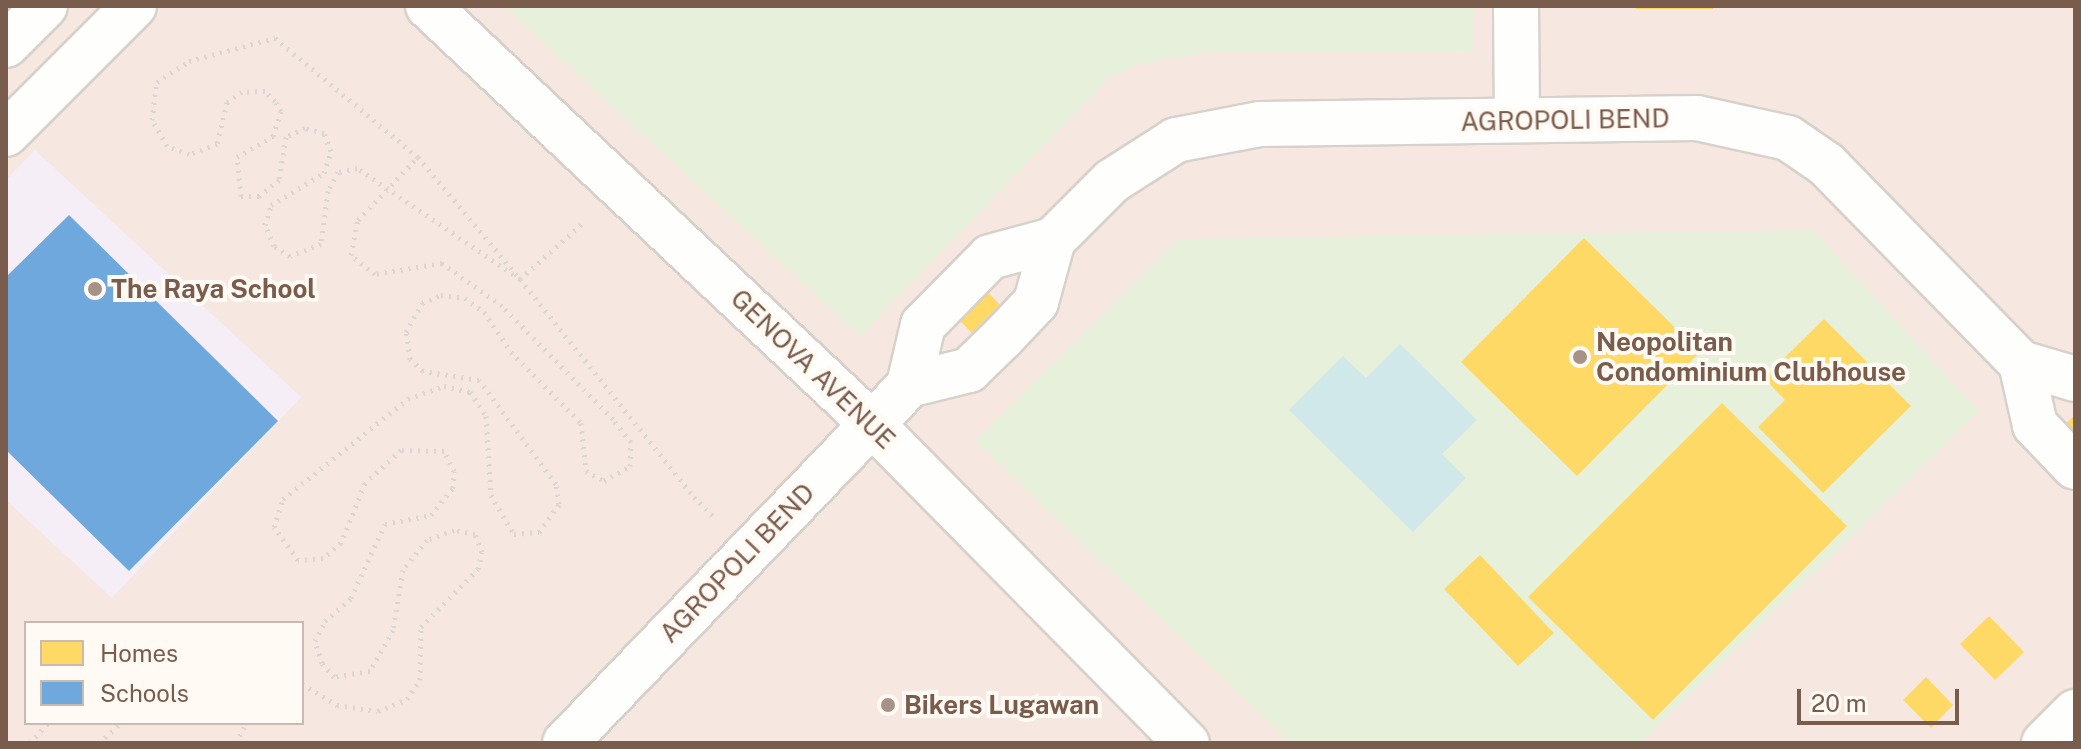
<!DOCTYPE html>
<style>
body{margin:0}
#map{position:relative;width:2081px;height:749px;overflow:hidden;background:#f9f5f0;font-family:"Public Sans",sans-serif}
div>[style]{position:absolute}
.commercial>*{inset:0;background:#f6e8e1}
.education>*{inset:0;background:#f6eef6}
.green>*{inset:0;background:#e7f0db}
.water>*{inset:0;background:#d0e8ea}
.homes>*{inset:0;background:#ffd966}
.schools>*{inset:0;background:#6fa8dc}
.path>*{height:5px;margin-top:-2.5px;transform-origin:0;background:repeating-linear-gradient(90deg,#dcd5d0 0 2px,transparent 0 8px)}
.roads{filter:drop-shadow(2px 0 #d7d1cb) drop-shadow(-2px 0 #d7d1cb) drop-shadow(0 2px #d7d1cb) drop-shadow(0 -2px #d7d1cb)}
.minor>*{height:44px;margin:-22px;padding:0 22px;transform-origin:22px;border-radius:22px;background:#fefefd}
.dots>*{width:22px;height:22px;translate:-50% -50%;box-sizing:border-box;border:4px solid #fffaf3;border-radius:50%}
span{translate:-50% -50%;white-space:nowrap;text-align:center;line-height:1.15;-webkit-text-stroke:8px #fffaf3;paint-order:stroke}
.street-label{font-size:26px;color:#7a5c4d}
.poi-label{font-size:26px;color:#7a5c4d;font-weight:700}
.left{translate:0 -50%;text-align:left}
.frame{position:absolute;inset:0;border:8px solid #7a5c4d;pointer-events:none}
.legend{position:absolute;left:24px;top:621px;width:280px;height:104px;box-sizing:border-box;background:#fffaf3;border:2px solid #cabbb1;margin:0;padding:10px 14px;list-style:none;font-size:24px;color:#7a5c4d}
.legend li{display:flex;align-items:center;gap:16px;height:40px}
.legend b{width:40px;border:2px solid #cabbb1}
.scale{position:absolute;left:1797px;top:689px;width:162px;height:36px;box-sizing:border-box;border:4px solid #7a5c4d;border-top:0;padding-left:10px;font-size:24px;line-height:28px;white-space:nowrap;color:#7a5c4d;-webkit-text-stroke:6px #fffaf3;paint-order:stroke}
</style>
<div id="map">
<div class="commercial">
<i style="clip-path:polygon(evenodd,6px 6px,2075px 6px,2075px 743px,6px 743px,6px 6px,26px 623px,302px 623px,302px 723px,26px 723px,26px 623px)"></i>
</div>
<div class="education">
<i style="clip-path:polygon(35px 150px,301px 397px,112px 598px,6px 500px,6px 180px)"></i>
</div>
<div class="green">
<i style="clip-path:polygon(504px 6px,1473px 6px,1474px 51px,1213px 52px,1142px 63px,1111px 76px,860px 336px)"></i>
<i style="clip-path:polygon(1813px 230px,1979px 411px,1641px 743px,1291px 743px,975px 441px,1179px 239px)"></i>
</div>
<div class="water">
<i style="clip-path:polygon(1400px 344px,1477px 420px,1442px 454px,1466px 478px,1413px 532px,1289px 410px,1343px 356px,1366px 378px)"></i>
</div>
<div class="homes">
<i style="clip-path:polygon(1636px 6px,1713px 6px,1713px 9px,1636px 9px)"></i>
<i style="clip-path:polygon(1584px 238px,1700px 352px,1577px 476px,1461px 362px)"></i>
<i style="clip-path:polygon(987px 291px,1002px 307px,974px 335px,959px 320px)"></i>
<i style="clip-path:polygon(1824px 319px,1911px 406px,1823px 493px,1758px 427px,1785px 400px,1764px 378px)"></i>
<i style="clip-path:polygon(1722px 403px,1847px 526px,1653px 720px,1528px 597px)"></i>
<i style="clip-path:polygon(2075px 415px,2075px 437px,2064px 425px)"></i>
<i style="clip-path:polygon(1480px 555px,1554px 633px,1518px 666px,1444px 589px)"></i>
<i style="clip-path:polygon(1989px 616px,2024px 652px,1995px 680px,1960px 644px)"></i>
<i style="clip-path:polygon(1926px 677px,1953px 705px,1931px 728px,1903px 700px)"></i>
</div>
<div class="schools">
<i style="clip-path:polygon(69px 215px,278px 421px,129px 571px,6px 450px,6px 277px)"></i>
</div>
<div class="path">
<i style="left:520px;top:279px;width:197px;rotate:-145.7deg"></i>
<i style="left:357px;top:168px;width:19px;rotate:168deg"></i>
<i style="left:338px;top:172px;width:21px;rotate:118deg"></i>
<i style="left:328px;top:191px;width:53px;rotate:97.5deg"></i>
<i style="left:321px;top:244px;width:33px;rotate:159deg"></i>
<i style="left:290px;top:256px;width:19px;rotate:-148deg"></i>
<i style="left:274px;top:246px;width:23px;rotate:-113deg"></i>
<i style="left:265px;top:225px;width:21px;rotate:-73deg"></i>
<i style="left:271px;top:205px;width:62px;rotate:-31.1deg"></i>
<i style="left:324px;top:173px;width:23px;rotate:-72deg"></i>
<i style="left:331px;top:151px;width:19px;rotate:-111deg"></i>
<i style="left:324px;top:133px;width:20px;rotate:-165deg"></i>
<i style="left:305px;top:128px;width:21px;rotate:155deg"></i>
<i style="left:286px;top:137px;width:44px;rotate:99.2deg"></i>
<i style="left:279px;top:180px;width:26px;rotate:141deg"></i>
<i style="left:259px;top:196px;width:18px;rotate:180deg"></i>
<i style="left:241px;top:196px;width:39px;rotate:-96deg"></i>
<i style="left:237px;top:157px;width:42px;rotate:-30.3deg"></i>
<i style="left:273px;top:136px;width:26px;rotate:-72deg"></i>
<i style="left:281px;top:111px;width:12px;rotate:-121deg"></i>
<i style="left:275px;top:101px;width:14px;rotate:-135deg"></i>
<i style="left:265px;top:91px;width:23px;rotate:178deg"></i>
<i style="left:242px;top:92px;width:18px;rotate:146deg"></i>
<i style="left:227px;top:102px;width:43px;rotate:103.4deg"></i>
<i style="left:217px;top:144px;width:30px;rotate:160deg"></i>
<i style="left:189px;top:154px;width:23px;rotate:-160deg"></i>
<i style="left:167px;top:146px;width:30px;rotate:-120deg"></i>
<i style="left:152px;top:120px;width:38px;rotate:-83deg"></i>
<i style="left:157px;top:82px;width:38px;rotate:-33deg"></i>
<i style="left:189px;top:61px;width:89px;rotate:-15deg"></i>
<i style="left:275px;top:38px;width:186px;rotate:39.8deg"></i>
<i style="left:418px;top:157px;width:159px;rotate:50.1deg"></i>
<i style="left:520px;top:279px;width:279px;rotate:51.4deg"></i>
<i style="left:694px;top:497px;width:27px;rotate:45deg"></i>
<i style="left:520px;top:279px;width:87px;rotate:-41.7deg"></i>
<i style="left:302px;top:684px;width:41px;rotate:31deg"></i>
<i style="left:337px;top:705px;width:41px;rotate:8.3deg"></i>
<i style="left:378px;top:711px;width:31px;rotate:-22deg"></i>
<i style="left:407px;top:699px;width:23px;rotate:-56deg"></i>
<i style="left:420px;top:680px;width:53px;rotate:-88.9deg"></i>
<i style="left:421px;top:627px;width:81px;rotate:-45.5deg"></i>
<i style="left:478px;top:569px;width:17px;rotate:-77deg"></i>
<i style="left:482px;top:552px;width:19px;rotate:-111deg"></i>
<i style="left:475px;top:534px;width:21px;rotate:-169deg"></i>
<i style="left:454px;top:530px;width:29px;rotate:160deg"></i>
<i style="left:427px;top:540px;width:38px;rotate:129deg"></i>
<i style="left:403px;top:570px;width:61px;rotate:99.5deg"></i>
<i style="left:393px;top:630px;width:47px;rotate:119.3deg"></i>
<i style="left:370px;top:671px;width:36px;rotate:171deg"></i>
<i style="left:334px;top:677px;width:18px;rotate:-131deg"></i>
<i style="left:322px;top:663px;width:23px;rotate:-108deg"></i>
<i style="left:315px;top:641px;width:22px;rotate:-63deg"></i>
<i style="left:325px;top:621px;width:35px;rotate:-41deg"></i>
<i style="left:351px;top:598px;width:81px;rotate:-65.3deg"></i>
<i style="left:385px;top:524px;width:47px;rotate:-11.1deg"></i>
<i style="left:431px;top:515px;width:35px;rotate:-51deg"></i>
<i style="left:453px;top:488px;width:17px;rotate:-87deg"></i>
<i style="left:454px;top:471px;width:22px;rotate:-117deg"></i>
<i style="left:444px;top:451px;width:43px;rotate:-178.7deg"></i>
<i style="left:401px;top:450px;width:49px;rotate:137.5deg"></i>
<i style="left:365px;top:483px;width:65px;rotate:111.8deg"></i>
<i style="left:341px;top:543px;width:23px;rotate:140deg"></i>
<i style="left:323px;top:558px;width:25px;rotate:175deg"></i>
<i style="left:298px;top:560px;width:41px;rotate:-126deg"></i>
<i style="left:274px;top:527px;width:29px;rotate:-72deg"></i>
<i style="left:283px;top:499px;width:160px;rotate:-38.7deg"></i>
<i style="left:408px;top:399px;width:38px;rotate:-20deg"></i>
<i style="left:444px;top:386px;width:27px;rotate:13deg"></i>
<i style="left:470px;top:392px;width:29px;rotate:56deg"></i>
<i style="left:486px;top:416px;width:79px;rotate:86.4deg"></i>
<i style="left:491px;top:495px;width:45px;rotate:59.5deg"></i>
<i style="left:514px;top:534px;width:25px;rotate:-5deg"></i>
<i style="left:539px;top:532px;width:34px;rotate:-54deg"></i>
<i style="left:559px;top:504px;width:20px;rotate:-99deg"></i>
<i style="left:556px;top:484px;width:129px;rotate:-126.5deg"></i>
<i style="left:479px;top:380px;width:57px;rotate:-170.9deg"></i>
<i style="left:423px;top:371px;width:18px;rotate:-137deg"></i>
<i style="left:410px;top:359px;width:27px;rotate:-98deg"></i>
<i style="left:406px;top:332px;width:33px;rotate:-61deg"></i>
<i style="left:422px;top:303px;width:21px;rotate:-23deg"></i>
<i style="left:441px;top:295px;width:24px;rotate:7deg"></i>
<i style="left:465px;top:298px;width:24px;rotate:36deg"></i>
<i style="left:484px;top:312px;width:48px;rotate:56deg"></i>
<i style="left:511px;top:352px;width:100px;rotate:45.4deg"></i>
<i style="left:581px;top:423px;width:48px;rotate:84.1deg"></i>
<i style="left:586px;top:471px;width:21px;rotate:29deg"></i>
<i style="left:604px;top:481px;width:30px;rotate:-30deg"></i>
<i style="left:630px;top:466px;width:24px;rotate:-88deg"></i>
<i style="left:631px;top:442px;width:29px;rotate:-128deg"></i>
<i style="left:613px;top:419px;width:158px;rotate:-134.5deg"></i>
<i style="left:502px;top:306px;width:74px;rotate:-144.4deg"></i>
<i style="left:442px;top:263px;width:68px;rotate:170.7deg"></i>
<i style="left:375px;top:274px;width:31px;rotate:-142deg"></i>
<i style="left:351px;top:255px;width:36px;rotate:-79deg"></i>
<i style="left:358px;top:220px;width:87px;rotate:-46.4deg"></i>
<i style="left:30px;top:743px;width:27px;rotate:-48deg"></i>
<i style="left:99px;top:743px;width:30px;rotate:-42deg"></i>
<i style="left:236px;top:743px;width:22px;rotate:-63deg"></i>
</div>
<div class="roads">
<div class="minor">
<i style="left:428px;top:6px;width:608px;rotate:43.27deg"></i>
<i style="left:871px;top:423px;width:450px;rotate:45.4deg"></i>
<i style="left:1516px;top:6px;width:114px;rotate:89.5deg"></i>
<i style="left:6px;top:45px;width:55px;rotate:-45deg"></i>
<i style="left:6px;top:134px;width:181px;rotate:-45deg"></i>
<i style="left:2021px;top:363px;width:64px;rotate:77.3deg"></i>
<i style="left:2035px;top:425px;width:58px;rotate:46.4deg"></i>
<i style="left:909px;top:385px;width:62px;rotate:-76.9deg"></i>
<i style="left:923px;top:325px;width:95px;rotate:-45.4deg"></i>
<i style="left:990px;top:257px;width:65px;rotate:-15.1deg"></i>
<i style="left:1053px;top:240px;width:83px;rotate:-45deg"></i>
<i style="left:1112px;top:181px;width:76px;rotate:-32.6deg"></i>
<i style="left:1176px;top:140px;width:86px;rotate:-10.8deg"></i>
<i style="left:1260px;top:124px;width:437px;rotate:-0.8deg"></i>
<i style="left:1697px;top:118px;width:93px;rotate:12.4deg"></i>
<i style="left:1788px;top:138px;width:46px;rotate:34.4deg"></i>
<i style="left:1826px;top:164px;width:279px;rotate:45.6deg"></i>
<i style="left:2021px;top:363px;width:56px;rotate:16.5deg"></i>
<i style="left:565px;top:743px;width:496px;rotate:-46.1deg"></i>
<i style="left:909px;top:385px;width:62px;rotate:-14deg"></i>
<i style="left:969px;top:370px;width:47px;rotate:-44.1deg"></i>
<i style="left:1003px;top:337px;width:48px;rotate:-46.7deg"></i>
<i style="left:1036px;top:302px;width:64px;rotate:-74.7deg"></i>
<i style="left:2044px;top:743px;width:44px;rotate:-45deg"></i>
</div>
</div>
<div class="dots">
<i style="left:95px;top:289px;background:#a69286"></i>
<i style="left:1580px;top:357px;background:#a69286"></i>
<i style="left:888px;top:705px;background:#a69286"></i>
</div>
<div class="street-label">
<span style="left:1565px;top:120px;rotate:-1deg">AGROPOLI BEND</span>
<span style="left:813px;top:369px;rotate:44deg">GENOVA AVENUE</span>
<span style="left:737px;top:563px;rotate:-46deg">AGROPOLI BEND</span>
</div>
<div class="poi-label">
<span class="left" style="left:111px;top:289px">The Raya School</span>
<span class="left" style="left:1596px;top:357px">Neopolitan<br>Condominium Clubhouse</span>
<span class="left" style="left:904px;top:705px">Bikers Lugawan</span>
</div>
<div class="frame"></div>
<ul class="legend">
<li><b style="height:22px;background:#ffd966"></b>Homes</li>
<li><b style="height:22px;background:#6fa8dc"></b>Schools</li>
</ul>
<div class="scale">20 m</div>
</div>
